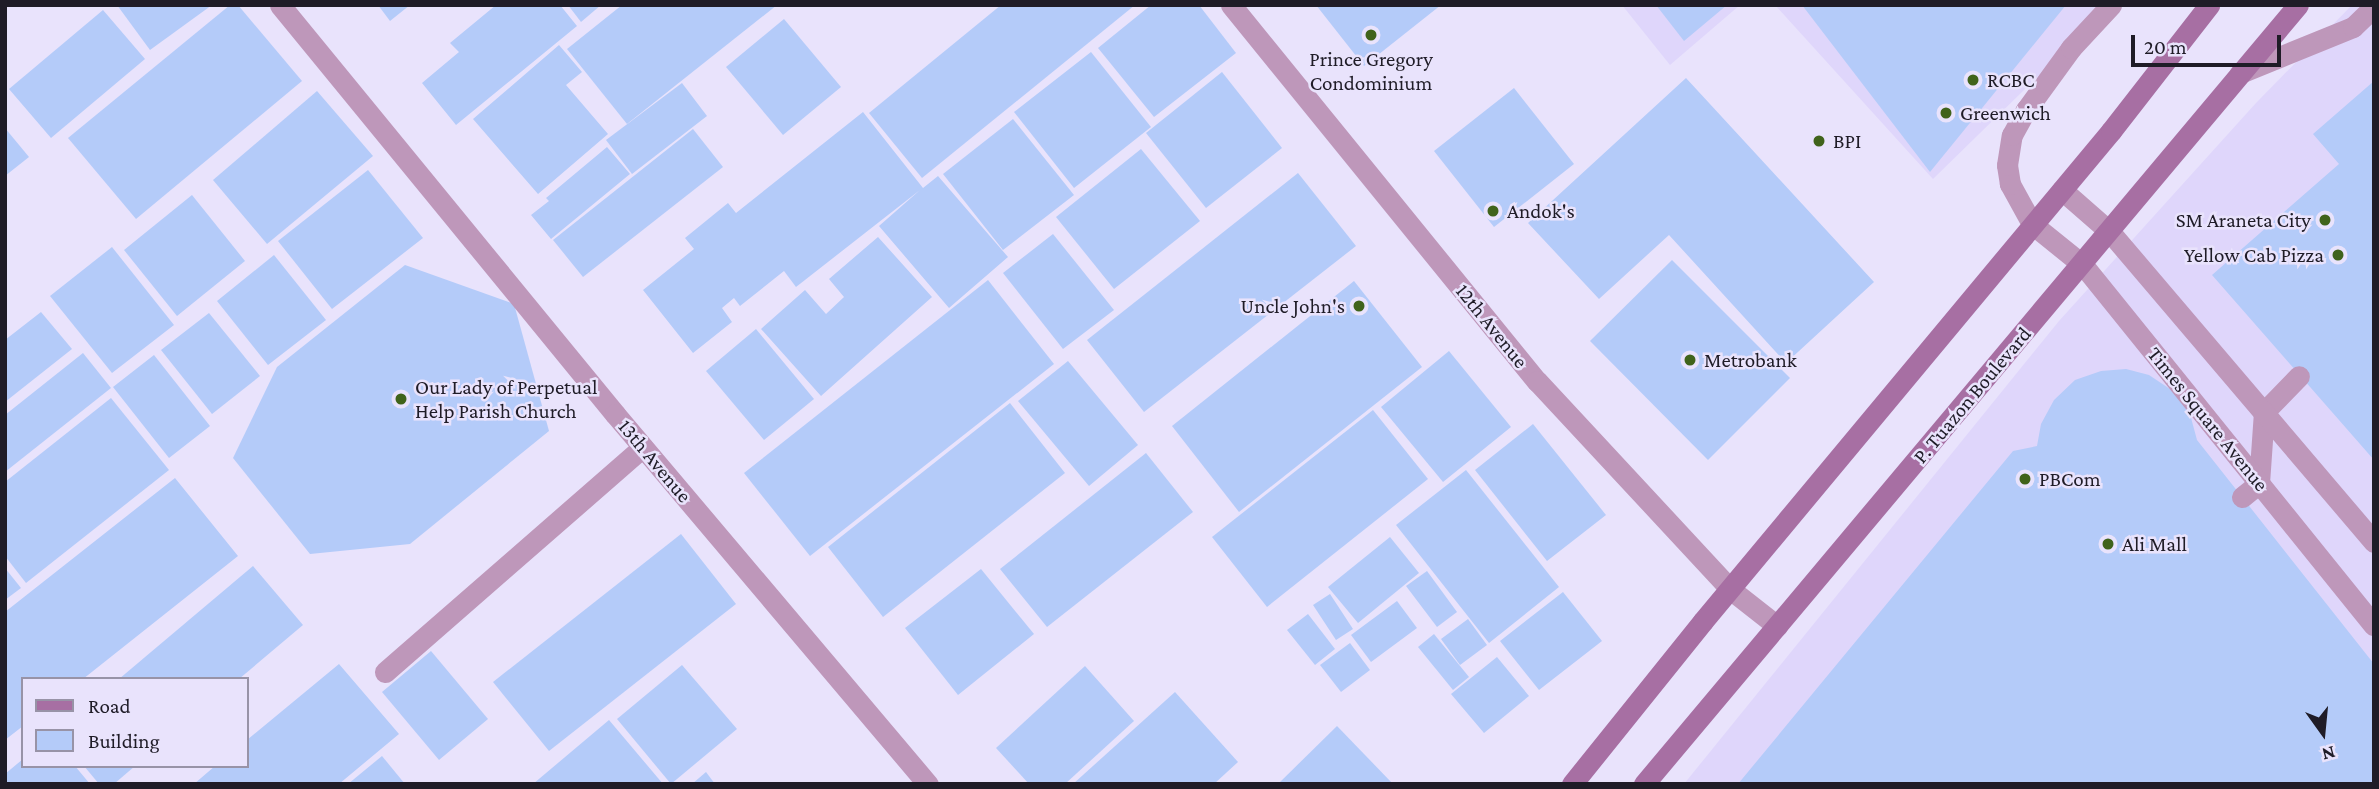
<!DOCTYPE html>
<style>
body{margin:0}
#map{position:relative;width:2379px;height:789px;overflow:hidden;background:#e9e3fc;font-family:"Crimson Pro",serif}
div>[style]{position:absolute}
.built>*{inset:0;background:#dfd6fb}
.building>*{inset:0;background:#b4cbf9}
.service>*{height:21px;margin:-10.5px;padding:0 10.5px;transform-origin:10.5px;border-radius:10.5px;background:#be97ba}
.minor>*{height:21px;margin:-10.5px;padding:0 10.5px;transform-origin:10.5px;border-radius:10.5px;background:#be97ba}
.secondary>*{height:21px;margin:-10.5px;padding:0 10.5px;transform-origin:10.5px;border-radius:10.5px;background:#a76fa3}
.dots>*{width:19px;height:19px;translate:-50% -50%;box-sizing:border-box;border:4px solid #e9e3fc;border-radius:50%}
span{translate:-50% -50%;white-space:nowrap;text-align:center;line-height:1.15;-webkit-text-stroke:5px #e9e3fc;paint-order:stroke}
.poi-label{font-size:21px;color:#1f1c27}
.left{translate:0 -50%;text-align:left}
.right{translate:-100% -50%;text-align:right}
.street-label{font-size:21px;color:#1f1c27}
.frame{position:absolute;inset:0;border:7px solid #1f1c27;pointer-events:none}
.legend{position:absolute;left:21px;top:677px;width:228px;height:91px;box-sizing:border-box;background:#e9e3fc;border:2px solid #9893a7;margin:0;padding:9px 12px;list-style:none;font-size:21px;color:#1f1c27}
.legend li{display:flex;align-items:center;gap:14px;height:35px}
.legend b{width:35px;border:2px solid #9893a7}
.north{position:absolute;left:2288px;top:698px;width:70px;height:70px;-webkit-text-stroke:5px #e9e3fc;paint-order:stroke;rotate:165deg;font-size:19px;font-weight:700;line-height:28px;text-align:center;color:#1f1c27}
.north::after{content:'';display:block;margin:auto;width:24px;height:32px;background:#1f1c27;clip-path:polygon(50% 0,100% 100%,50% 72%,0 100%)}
.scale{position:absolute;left:2131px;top:35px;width:150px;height:32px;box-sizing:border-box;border:4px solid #1f1c27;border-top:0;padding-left:9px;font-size:21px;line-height:24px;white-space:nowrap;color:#1f1c27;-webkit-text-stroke:5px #e9e3fc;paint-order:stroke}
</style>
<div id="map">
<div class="built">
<i style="clip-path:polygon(1622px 5px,1740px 5px,1670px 65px)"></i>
<i style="clip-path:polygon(1775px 5px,2111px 5px,1933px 179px)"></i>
<i style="clip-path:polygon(2352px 5px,2374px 5px,2374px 784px,1684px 784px,2059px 321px,2256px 103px)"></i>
</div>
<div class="building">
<i style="clip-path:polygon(117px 5px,212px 5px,150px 50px)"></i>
<i style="clip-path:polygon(230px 5px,238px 5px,302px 81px,136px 219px,68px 138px)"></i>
<i style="clip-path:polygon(378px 5px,410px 5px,390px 21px)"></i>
<i style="clip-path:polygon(496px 5px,560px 5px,577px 26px,456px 125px,422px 83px,459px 52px,450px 43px)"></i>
<i style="clip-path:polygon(568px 5px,601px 5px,581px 22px)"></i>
<i style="clip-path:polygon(622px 5px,777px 5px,627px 124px,567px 49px)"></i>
<i style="clip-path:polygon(1001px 5px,1135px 5px,922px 178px,869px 113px)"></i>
<i style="clip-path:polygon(1151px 5px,1199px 5px,1236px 53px,1154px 117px,1098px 48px)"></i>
<i style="clip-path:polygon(1316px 5px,1441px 5px,1364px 66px)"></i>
<i style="clip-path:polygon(1656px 5px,1727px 5px,1684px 41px)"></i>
<i style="clip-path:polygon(1802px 5px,2066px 5px,1930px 172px)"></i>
<i style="clip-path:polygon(103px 10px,145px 59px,51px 138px,9px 89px)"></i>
<i style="clip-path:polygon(784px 19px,841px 87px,783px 135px,726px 67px)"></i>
<i style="clip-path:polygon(559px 45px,582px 72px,566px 85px,608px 134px,538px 194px,473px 119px)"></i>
<i style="clip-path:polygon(1091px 52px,1151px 127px,1074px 188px,1014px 112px)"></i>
<i style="clip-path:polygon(1222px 72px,1282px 148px,1206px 208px,1146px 133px)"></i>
<i style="clip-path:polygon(1686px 78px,1874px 282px,1786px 363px,1669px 235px,1599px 299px,1528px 223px)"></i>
<i style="clip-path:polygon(2374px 81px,2374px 460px,2212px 275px,2339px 164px,2313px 134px)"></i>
<i style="clip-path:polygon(682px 83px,707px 116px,632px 174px,606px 140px)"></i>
<i style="clip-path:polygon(1514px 88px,1574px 164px,1494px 227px,1434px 151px)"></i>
<i style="clip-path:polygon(317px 91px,373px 156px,267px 244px,213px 180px)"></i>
<i style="clip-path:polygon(863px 112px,923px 188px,938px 176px,1008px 257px,949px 308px,879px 226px,920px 190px,796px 287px,784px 271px,740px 306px,734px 298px,722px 308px,732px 322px,693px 353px,643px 290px,694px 249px,685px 238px,728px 203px,736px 213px)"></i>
<i style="clip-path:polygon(1013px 119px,1074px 195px,1003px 250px,943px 174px)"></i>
<i style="clip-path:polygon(5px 128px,29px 157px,5px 176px)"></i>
<i style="clip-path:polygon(693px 129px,723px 167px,583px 277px,553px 240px)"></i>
<i style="clip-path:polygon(607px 147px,630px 174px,551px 239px,531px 215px,549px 201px,546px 198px)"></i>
<i style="clip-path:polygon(1141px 149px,1200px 221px,1114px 289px,1056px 217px)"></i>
<i style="clip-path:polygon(368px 170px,423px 238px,332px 309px,278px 241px)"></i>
<i style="clip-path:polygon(1298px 173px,1356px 246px,1144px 412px,1087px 340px)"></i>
<i style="clip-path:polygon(192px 195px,245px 261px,177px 316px,124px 250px)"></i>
<i style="clip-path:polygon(1053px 234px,1114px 310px,1063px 349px,1003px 273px)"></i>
<i style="clip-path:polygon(878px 237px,932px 297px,821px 396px,761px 329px,805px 290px,826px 314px,844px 297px,829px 279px)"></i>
<i style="clip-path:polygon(112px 247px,174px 325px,112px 373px,50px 296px)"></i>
<i style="clip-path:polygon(274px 255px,326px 320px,268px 365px,217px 301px)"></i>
<i style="clip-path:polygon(1672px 260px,1790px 378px,1708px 460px,1590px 341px)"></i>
<i style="clip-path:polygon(405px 265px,514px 304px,549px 431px,410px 544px,310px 554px,233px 458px,277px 367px)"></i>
<i style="clip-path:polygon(988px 280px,1054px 364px,810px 556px,744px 473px)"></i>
<i style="clip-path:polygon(1354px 281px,1422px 367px,1239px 512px,1172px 426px)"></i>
<i style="clip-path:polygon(41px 312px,72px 349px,5px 402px,5px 340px)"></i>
<i style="clip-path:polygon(209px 313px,260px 376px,212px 414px,161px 350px)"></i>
<i style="clip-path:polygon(756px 329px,814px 399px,764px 440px,706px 371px)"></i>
<i style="clip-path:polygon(1449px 351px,1511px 427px,1443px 482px,1381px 407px)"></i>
<i style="clip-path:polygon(83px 353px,111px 388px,5px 472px,5px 415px)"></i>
<i style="clip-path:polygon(154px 355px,210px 426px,169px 458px,113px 387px)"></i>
<i style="clip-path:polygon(1068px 361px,1138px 445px,1089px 486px,1018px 401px)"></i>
<i style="clip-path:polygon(2126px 369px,2149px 375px,2173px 391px,2190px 414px,2197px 440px,2374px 664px,2374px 784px,1738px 784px,2013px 451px,2037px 446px,2041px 424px,2054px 400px,2075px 380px,2101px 371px)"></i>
<i style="clip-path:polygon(111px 398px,169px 470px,26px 583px,5px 556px,5px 482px)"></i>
<i style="clip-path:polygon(1010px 403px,1065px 473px,883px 617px,828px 547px)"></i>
<i style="clip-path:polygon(1373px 410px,1428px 479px,1267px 607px,1212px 537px)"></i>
<i style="clip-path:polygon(1533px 424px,1606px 515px,1547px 561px,1475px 470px)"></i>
<i style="clip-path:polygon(1146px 453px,1193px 512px,1047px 627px,1000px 569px)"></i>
<i style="clip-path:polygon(1466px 470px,1559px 587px,1489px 643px,1396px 525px)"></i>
<i style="clip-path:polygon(175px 478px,238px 556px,83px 679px,23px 679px,23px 726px,5px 740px,5px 612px)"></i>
<i style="clip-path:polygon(681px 534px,736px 604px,549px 751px,493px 682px)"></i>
<i style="clip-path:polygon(1390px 537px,1419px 573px,1358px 623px,1328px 587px)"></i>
<i style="clip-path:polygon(253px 566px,303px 625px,239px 679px,119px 679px)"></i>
<i style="clip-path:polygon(5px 568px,21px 588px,5px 600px)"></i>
<i style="clip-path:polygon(981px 569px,1034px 634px,958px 695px,905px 628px)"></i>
<i style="clip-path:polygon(1427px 571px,1457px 612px,1437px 627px,1406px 586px)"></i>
<i style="clip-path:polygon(1563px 592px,1602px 641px,1539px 690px,1500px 641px)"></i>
<i style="clip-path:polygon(1330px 594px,1353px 629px,1336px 640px,1313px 605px)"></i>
<i style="clip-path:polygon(1397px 601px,1417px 628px,1371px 662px,1351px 635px)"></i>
<i style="clip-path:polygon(1308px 614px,1335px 649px,1315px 665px,1287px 630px)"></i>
<i style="clip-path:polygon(1468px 619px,1487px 645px,1460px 665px,1441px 639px)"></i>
<i style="clip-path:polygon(1434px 634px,1469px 677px,1453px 690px,1418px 647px)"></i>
<i style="clip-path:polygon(1350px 643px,1370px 670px,1341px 692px,1320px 665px)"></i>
<i style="clip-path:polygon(431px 651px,488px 719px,439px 760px,382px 692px)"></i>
<i style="clip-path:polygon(1497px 657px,1529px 696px,1484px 733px,1451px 694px)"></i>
<i style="clip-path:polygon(339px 664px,399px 734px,339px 784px,194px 784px,215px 766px,247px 766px,247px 740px)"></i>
<i style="clip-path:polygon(682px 665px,737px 729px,671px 784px,617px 719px)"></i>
<i style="clip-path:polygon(1085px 666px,1134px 721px,1065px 784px,1029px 784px,996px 748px)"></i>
<i style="clip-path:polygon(1175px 692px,1238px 762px,1214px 784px,1073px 784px)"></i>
<i style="clip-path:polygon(609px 720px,663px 784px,533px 784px)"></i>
<i style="clip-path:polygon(1337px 726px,1393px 784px,1278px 784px)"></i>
<i style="clip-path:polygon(382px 756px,405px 784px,348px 784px)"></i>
<i style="clip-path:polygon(23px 759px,23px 766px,75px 766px,90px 784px,5px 784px,5px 774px)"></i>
<i style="clip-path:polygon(84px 766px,135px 766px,114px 784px,99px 784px)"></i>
<i style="clip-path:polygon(706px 772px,715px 784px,692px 784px)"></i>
</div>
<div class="service">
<i style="left:2240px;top:73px;width:122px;rotate:-22.2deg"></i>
<i style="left:2353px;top:27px;width:29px;rotate:-44deg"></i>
<i style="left:2032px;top:224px;width:46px;rotate:-118.8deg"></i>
<i style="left:2010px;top:184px;width:19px;rotate:-99deg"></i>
<i style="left:2007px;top:165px;width:30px;rotate:-81deg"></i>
<i style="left:2012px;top:135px;width:29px;rotate:-61deg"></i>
<i style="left:2026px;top:110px;width:77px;rotate:-54deg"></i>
<i style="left:2071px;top:48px;width:59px;rotate:-47.1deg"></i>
<i style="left:2242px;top:497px;width:22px;rotate:-39deg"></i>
<i style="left:2259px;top:483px;width:71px;rotate:-86deg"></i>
<i style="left:2264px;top:412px;width:50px;rotate:-45.8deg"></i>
<i style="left:385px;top:672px;width:342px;rotate:-41.1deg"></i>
</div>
<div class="minor">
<i style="left:280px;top:5px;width:529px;rotate:50.68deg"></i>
<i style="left:615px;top:414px;width:485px;rotate:49.8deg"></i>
<i style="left:1231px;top:5px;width:485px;rotate:50.9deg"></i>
<i style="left:1537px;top:381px;width:284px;rotate:47.1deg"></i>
<i style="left:1730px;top:589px;width:60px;rotate:38.2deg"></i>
<i style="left:2062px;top:190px;width:64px;rotate:41.2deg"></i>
<i style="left:2110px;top:232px;width:407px;rotate:49.6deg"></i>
<i style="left:2032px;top:224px;width:65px;rotate:38.8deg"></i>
<i style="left:2083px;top:265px;width:463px;rotate:51.1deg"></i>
</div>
<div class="secondary">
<i style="left:1572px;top:784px;width:209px;rotate:-51.2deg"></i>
<i style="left:1703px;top:621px;width:638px;rotate:-50.22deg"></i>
<i style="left:2111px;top:131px;width:160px;rotate:-52.1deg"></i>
<i style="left:1644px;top:784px;width:1017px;rotate:-49.99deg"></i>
</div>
<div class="dots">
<i style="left:1371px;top:35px;background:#40631b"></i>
<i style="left:1973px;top:80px;background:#40631b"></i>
<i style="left:1946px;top:113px;background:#40631b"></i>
<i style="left:1819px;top:141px;background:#40631b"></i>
<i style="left:1493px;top:211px;background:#40631b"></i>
<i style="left:2325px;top:220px;background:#40631b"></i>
<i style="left:2338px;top:255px;background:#40631b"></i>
<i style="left:1359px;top:306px;background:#40631b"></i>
<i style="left:1690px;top:360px;background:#40631b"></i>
<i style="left:401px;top:399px;background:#40631b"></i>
<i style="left:2025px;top:479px;background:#40631b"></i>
<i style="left:2108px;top:544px;background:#40631b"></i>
</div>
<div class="poi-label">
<span style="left:1371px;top:71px">Prince Gregory<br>Condominium</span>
<span class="left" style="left:1987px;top:80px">RCBC</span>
<span class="left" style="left:1960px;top:113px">Greenwich</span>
<span class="left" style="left:1833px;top:141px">BPI</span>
<span class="left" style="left:1507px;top:211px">Andok's</span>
<span class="right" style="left:2311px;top:220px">SM Araneta City</span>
<span class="right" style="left:2324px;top:255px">Yellow Cab Pizza</span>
<span class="right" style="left:1345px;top:306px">Uncle John's</span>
<span class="left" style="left:1704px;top:360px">Metrobank</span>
<span class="left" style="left:415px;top:399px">Our Lady of Perpetual<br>Help Parish Church</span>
<span class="left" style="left:2039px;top:479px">PBCom</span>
<span class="left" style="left:2122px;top:544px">Ali Mall</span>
</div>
<div class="street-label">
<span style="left:1492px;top:326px;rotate:51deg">12th Avenue</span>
<span style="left:1972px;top:395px;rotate:-50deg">P. Tuazon Boulevard</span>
<span style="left:2208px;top:419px;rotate:51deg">Times Square Avenue</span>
<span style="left:655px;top:461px;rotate:50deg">13th Avenue</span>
</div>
<div class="frame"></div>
<ul class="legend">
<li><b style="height:9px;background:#a76fa3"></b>Road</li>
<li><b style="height:19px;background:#b4cbf9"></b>Building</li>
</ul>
<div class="north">N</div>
<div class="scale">20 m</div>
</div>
